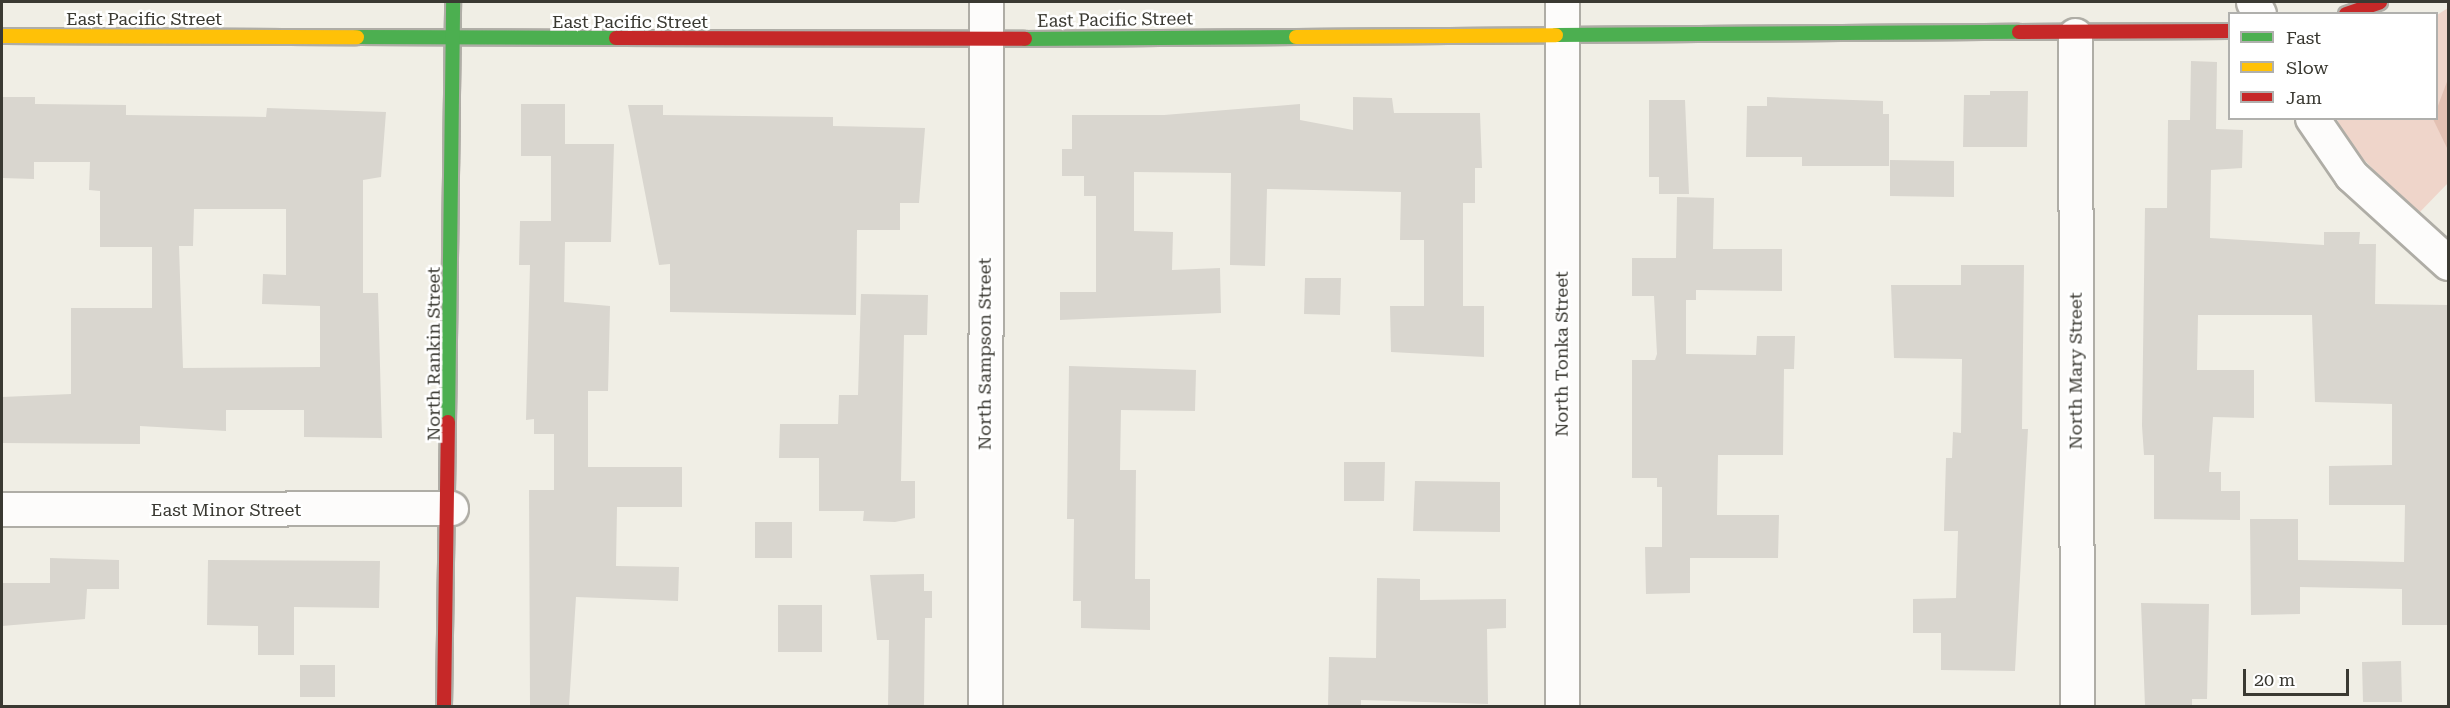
<!DOCTYPE html>
<style>
body{margin:0}
#map{position:relative;width:2450px;height:708px;overflow:hidden;background:#f0eee5;font-family:"Roboto Serif",serif}
div>[style]{position:absolute}
.green>*{inset:0;background:#efd5ca}
.forest>*{inset:0;background:#e3c1b3}
.building>*{inset:0;background:#d9d6cf}
.roads{filter:drop-shadow(2px 0 #afada6) drop-shadow(-2px 0 #afada6) drop-shadow(0 2px #afada6) drop-shadow(0 -2px #afada6)}
.street>*{height:33px;margin:-16.5px;padding:0 16.5px;transform-origin:16.5px;border-radius:16.5px;background:#fdfcfb}
.fast>*{height:14px;margin:-7px;padding:0 7px;transform-origin:7px;border-radius:7px;background:#4caf50}
.slow>*{height:14px;margin:-7px;padding:0 7px;transform-origin:7px;border-radius:7px;background:#ffc107}
.jam>*{height:14px;margin:-7px;padding:0 7px;transform-origin:7px;border-radius:7px;background:#c62828}
span{translate:-50% -50%;white-space:nowrap;text-align:center;line-height:1.15;-webkit-text-stroke:5px #fff;paint-order:stroke}
.street-label{font-size:18px;color:#3a3932}
.frame{position:absolute;inset:0;border:3px solid #3a3932;pointer-events:none}
.legend{position:absolute;left:2228px;top:12px;width:210px;height:108px;box-sizing:border-box;background:#fff;border:2px solid #b0b0ad;margin:0;padding:8px 10px;list-style:none;font-size:18px;color:#3a3932}
.legend li{display:flex;align-items:center;gap:12px;height:30px}
.legend b{width:30px;border:2px solid #b0b0ad}
.scale{position:absolute;left:2243px;top:669px;width:106px;height:27px;box-sizing:border-box;border:3px solid #3a3932;border-top:0;padding-left:8px;font-size:18px;line-height:21px;white-space:nowrap;color:#3a3932;-webkit-text-stroke:4px #fff;paint-order:stroke}
</style>
<div id="map">
<div class="green">
<i style="clip-path:polygon(2448px 8px,2448px 183px,2417px 215px,2347px 142px,2337px 119px,2436px 118px,2437px 15px)"></i>
</div>
<div class="forest">
<i style="clip-path:polygon(2448px 79px,2448px 150px,2433px 119px)"></i>
</div>
<div class="building">
<i style="clip-path:polygon(2191px 61px,2217px 62px,2216px 129px,2243px 130px,2242px 168px,2211px 170px,2210px 238px,2324px 245px,2324px 232px,2360px 232px,2359px 244px,2376px 244px,2375px 304px,2448px 305px,2448px 625px,2402px 625px,2402px 589px,2300px 587px,2300px 614px,2251px 615px,2250px 519px,2298px 519px,2298px 560px,2404px 562px,2405px 505px,2329px 505px,2329px 466px,2392px 465px,2392px 404px,2315px 402px,2312px 315px,2198px 315px,2197px 370px,2254px 370px,2254px 418px,2213px 417px,2209px 472px,2221px 472px,2221px 491px,2240px 491px,2240px 520px,2154px 519px,2154px 455px,2144px 455px,2142px 426px,2145px 208px,2167px 208px,2168px 120px,2190px 120px)"></i>
<i style="clip-path:polygon(1990px 91px,2028px 91px,2027px 147px,1963px 147px,1964px 95px,1990px 95px)"></i>
<i style="clip-path:polygon(evenodd,2px 97px,35px 97px,35px 104px,126px 105px,126px 115px,266px 117px,267px 108px,386px 112px,381px 177px,363px 180px,363px 293px,378px 293px,382px 438px,304px 437px,304px 410px,226px 410px,226px 431px,140px 426px,140px 444px,2px 443px,2px 397px,71px 394px,71px 308px,152px 308px,152px 247px,100px 247px,100px 191px,89px 190px,90px 162px,34px 162px,34px 179px,2px 178px,2px 97px,194px 209px,286px 209px,286px 275px,263px 274px,262px 304px,320px 306px,320px 367px,183px 368px,179px 246px,193px 246px,194px 209px)"></i>
<i style="clip-path:polygon(1353px 97px,1392px 98px,1394px 113px,1480px 113px,1482px 168px,1475px 168px,1475px 203px,1463px 203px,1463px 306px,1484px 306px,1484px 357px,1391px 352px,1390px 306px,1424px 306px,1424px 240px,1400px 240px,1401px 192px,1267px 189px,1265px 266px,1230px 265px,1231px 173px,1134px 172px,1134px 231px,1173px 232px,1172px 270px,1220px 268px,1221px 313px,1060px 320px,1060px 292px,1096px 292px,1096px 196px,1084px 196px,1084px 176px,1062px 176px,1062px 149px,1072px 149px,1072px 115px,1164px 115px,1300px 104px,1300px 120px,1353px 130px)"></i>
<i style="clip-path:polygon(1767px 97px,1883px 101px,1883px 114px,1889px 114px,1889px 166px,1802px 166px,1802px 157px,1746px 157px,1747px 106px,1767px 106px)"></i>
<i style="clip-path:polygon(1649px 100px,1685px 100px,1689px 194px,1659px 194px,1659px 177px,1649px 177px)"></i>
<i style="clip-path:polygon(521px 104px,565px 104px,565px 144px,614px 144px,611px 242px,565px 242px,564px 302px,610px 306px,608px 391px,588px 391px,588px 467px,682px 467px,682px 507px,617px 507px,616px 566px,679px 567px,678px 601px,576px 597px,569px 706px,530px 706px,529px 490px,554px 490px,554px 434px,534px 434px,534px 419px,526px 420px,530px 265px,519px 265px,520px 221px,551px 221px,551px 156px,521px 156px)"></i>
<i style="clip-path:polygon(628px 105px,663px 105px,663px 115px,833px 117px,833px 126px,925px 128px,919px 203px,900px 203px,900px 230px,857px 230px,856px 315px,670px 312px,670px 264px,659px 265px)"></i>
<i style="clip-path:polygon(1890px 160px,1954px 161px,1954px 197px,1890px 196px)"></i>
<i style="clip-path:polygon(1677px 197px,1714px 198px,1713px 249px,1782px 249px,1782px 291px,1696px 290px,1696px 300px,1686px 300px,1686px 354px,1756px 355px,1757px 336px,1795px 336px,1794px 369px,1784px 369px,1783px 455px,1718px 455px,1717px 515px,1779px 515px,1778px 558px,1690px 558px,1690px 593px,1646px 594px,1645px 547px,1662px 547px,1662px 487px,1657px 487px,1657px 478px,1632px 478px,1632px 360px,1655px 360px,1657px 354px,1654px 296px,1632px 296px,1632px 258px,1676px 258px)"></i>
<i style="clip-path:polygon(1961px 265px,2024px 265px,2022px 429px,2028px 429px,2015px 671px,1941px 670px,1941px 633px,1913px 633px,1913px 599px,1956px 598px,1958px 531px,1944px 531px,1946px 458px,1952px 458px,1953px 432px,1961px 433px,1962px 359px,1894px 358px,1891px 285px,1961px 285px)"></i>
<i style="clip-path:polygon(1305px 278px,1341px 278px,1340px 315px,1304px 314px)"></i>
<i style="clip-path:polygon(861px 294px,928px 295px,927px 335px,904px 335px,901px 481px,915px 481px,915px 518px,895px 522px,863px 521px,864px 511px,819px 511px,819px 458px,779px 458px,780px 424px,838px 424px,839px 395px,858px 395px)"></i>
<i style="clip-path:polygon(1069px 366px,1196px 370px,1195px 411px,1121px 410px,1120px 470px,1136px 470px,1135px 579px,1150px 579px,1150px 630px,1081px 628px,1081px 601px,1073px 601px,1074px 519px,1067px 519px)"></i>
<i style="clip-path:polygon(1344px 462px,1385px 462px,1384px 501px,1344px 501px)"></i>
<i style="clip-path:polygon(1415px 481px,1500px 482px,1500px 532px,1413px 531px)"></i>
<i style="clip-path:polygon(755px 522px,792px 522px,792px 558px,755px 558px)"></i>
<i style="clip-path:polygon(50px 558px,119px 560px,119px 589px,87px 589px,85px 619px,2px 626px,3px 583px,50px 583px)"></i>
<i style="clip-path:polygon(208px 560px,380px 561px,379px 608px,294px 607px,294px 655px,258px 655px,258px 626px,207px 625px)"></i>
<i style="clip-path:polygon(924px 574px,924px 591px,932px 591px,932px 618px,925px 618px,924px 706px,888px 706px,889px 640px,877px 640px,870px 575px)"></i>
<i style="clip-path:polygon(1377px 578px,1420px 579px,1420px 600px,1506px 599px,1506px 628px,1487px 629px,1488px 704px,1361px 700px,1361px 706px,1328px 706px,1329px 657px,1376px 658px)"></i>
<i style="clip-path:polygon(2141px 603px,2209px 604px,2207px 699px,2192px 699px,2192px 706px,2145px 706px)"></i>
<i style="clip-path:polygon(778px 605px,822px 605px,822px 652px,778px 652px)"></i>
<i style="clip-path:polygon(2401px 661px,2402px 702px,2363px 702px,2362px 662px)"></i>
<i style="clip-path:polygon(300px 665px,335px 665px,335px 697px,300px 697px)"></i>
</div>
<div class="roads">
<div class="street">
<i style="left:1562px;top:2px;width:704px;rotate:90deg"></i>
<i style="left:2253px;top:2px;width:13px;rotate:63deg"></i>
<i style="left:2075px;top:35px;width:671px;rotate:89.83deg"></i>
<i style="left:2312px;top:118px;width:69px;rotate:55.6deg"></i>
<i style="left:2351px;top:175px;width:131px;rotate:42.2deg"></i>
<i style="left:2px;top:509px;width:449px;rotate:-0.1deg"></i>
<i style="left:985px;top:706px;width:704px;rotate:-89.92deg"></i>
</div>
<div class="fast">
<i style="left:1556px;top:35px;width:463px;rotate:-0.4deg"></i>
<i style="left:357px;top:37px;width:259px;rotate:0.2deg"></i>
<i style="left:1025px;top:39px;width:271px;rotate:-0.4deg"></i>
<i style="left:448px;top:422px;width:420px;rotate:-89.3deg"></i>
</div>
<div class="slow">
<i style="left:2px;top:36px;width:355px;rotate:0.2deg"></i>
<i style="left:1296px;top:37px;width:260px;rotate:-0.4deg"></i>
</div>
<div class="jam">
<i style="left:2346px;top:14px;width:36px;rotate:-19deg"></i>
<i style="left:2019px;top:32px;width:211px;rotate:-0.3deg"></i>
<i style="left:616px;top:38px;width:409px;rotate:0.1deg"></i>
<i style="left:444px;top:706px;width:284px;rotate:-89.2deg"></i>
</div>
</div>
<div class="street-label">
<span style="left:144px;top:19px">East Pacific Street</span>
<span style="left:1115px;top:20px;rotate:-1deg">East Pacific Street</span>
<span style="left:630px;top:22px">East Pacific Street</span>
<span style="left:434px;top:354px;rotate:-90deg">North Rankin Street</span>
<span style="left:985px;top:354px;rotate:-90deg">North Sampson Street</span>
<span style="left:1562px;top:354px;rotate:-90deg">North Tonka Street</span>
<span style="left:2076px;top:371px;rotate:-90deg">North Mary Street</span>
<span style="left:226px;top:510px">East Minor Street</span>
</div>
<div class="frame"></div>
<ul class="legend">
<li><b style="height:8px;background:#4caf50"></b>Fast</li>
<li><b style="height:8px;background:#ffc107"></b>Slow</li>
<li><b style="height:8px;background:#c62828"></b>Jam</li>
</ul>
<div class="scale">20 m</div>
</div>
